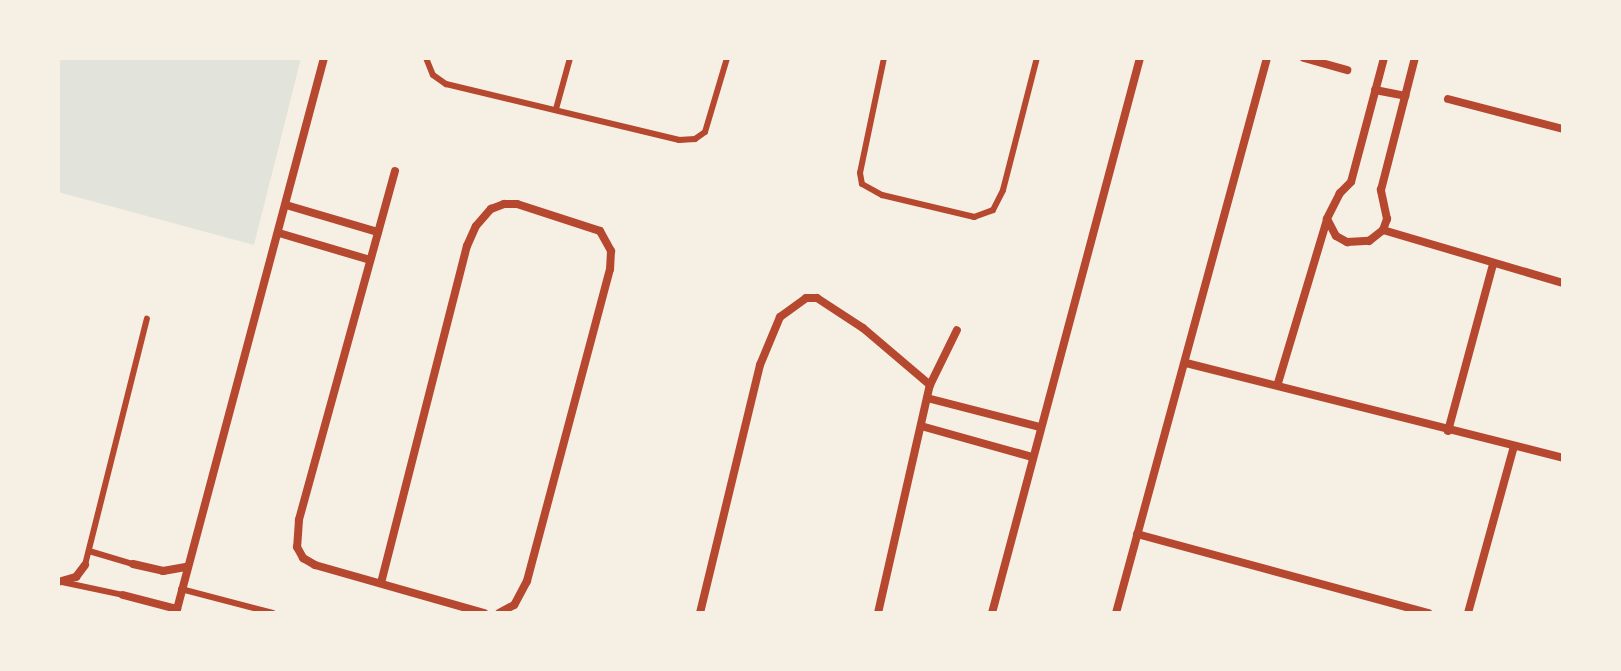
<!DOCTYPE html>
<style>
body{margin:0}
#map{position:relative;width:1621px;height:671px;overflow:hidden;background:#f6efe4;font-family:"Exo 2",sans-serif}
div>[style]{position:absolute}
.green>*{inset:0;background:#e2e4dc}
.service>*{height:6px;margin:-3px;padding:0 3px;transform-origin:3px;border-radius:3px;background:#b5482f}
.minor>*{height:8px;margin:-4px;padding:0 4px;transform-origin:4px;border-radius:4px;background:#b5482f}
span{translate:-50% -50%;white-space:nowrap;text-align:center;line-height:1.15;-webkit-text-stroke:8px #f6efe4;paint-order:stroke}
.frame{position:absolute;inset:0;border:60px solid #f6efe4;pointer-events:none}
</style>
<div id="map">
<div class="green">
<i style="clip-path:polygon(58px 58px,301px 58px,254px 245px,58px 192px)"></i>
</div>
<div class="service">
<i style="left:426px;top:58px;width:18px;rotate:68deg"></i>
<i style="left:433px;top:75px;width:16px;rotate:35deg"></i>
<i style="left:446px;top:84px;width:240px;rotate:13.5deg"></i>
<i style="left:679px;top:140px;width:16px;rotate:-4deg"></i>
<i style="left:695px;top:139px;width:12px;rotate:-35deg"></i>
<i style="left:705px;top:132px;width:77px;rotate:-73.4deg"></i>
<i style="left:884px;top:58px;width:117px;rotate:101.8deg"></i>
<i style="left:860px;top:173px;width:11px;rotate:80deg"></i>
<i style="left:862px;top:184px;width:23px;rotate:29deg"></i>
<i style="left:882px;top:195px;width:95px;rotate:13.4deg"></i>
<i style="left:974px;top:217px;width:20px;rotate:-20deg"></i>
<i style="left:993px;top:210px;width:22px;rotate:-63deg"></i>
<i style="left:1003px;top:190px;width:136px;rotate:-75.6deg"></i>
<i style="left:556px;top:109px;width:53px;rotate:-74.6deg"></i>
<i style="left:89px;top:551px;width:46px;rotate:16.5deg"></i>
<i style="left:85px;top:565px;width:254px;rotate:-75.9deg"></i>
<i style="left:62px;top:582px;width:62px;rotate:12deg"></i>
<i style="left:181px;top:589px;width:95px;rotate:14.6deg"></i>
</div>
<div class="minor">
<i style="left:1304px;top:58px;width:45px;rotate:15.6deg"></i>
<i style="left:1384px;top:58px;width:128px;rotate:104.9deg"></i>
<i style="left:1351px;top:182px;width:16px;rotate:135deg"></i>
<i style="left:1340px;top:193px;width:29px;rotate:117deg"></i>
<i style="left:1327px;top:219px;width:19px;rotate:62deg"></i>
<i style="left:1336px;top:236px;width:13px;rotate:29deg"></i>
<i style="left:1347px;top:242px;width:22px;rotate:-3deg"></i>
<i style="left:1369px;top:241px;width:18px;rotate:-38deg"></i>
<i style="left:1383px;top:230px;width:12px;rotate:-70deg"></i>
<i style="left:1387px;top:219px;width:30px;rotate:-102deg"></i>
<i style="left:1381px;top:190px;width:136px;rotate:-75.6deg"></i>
<i style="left:1375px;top:90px;width:31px;rotate:11deg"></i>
<i style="left:1448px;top:99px;width:119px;rotate:14.6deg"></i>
<i style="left:395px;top:171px;width:362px;rotate:105.4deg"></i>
<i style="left:299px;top:520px;width:27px;rotate:94deg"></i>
<i style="left:297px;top:547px;width:13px;rotate:61deg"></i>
<i style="left:303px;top:558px;width:14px;rotate:30deg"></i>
<i style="left:315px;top:565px;width:176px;rotate:15.9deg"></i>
<i style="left:286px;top:205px;width:96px;rotate:16.4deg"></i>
<i style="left:1383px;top:230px;width:188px;rotate:16.4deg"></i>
<i style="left:279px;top:233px;width:95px;rotate:16.5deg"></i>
<i style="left:1186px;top:363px;width:389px;rotate:14.1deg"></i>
<i style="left:1278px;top:383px;width:170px;rotate:-73.3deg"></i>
<i style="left:927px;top:398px;width:117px;rotate:14.4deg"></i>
<i style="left:921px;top:426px;width:115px;rotate:15.6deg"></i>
<i style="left:1448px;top:431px;width:173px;rotate:-74.9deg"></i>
<i style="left:1137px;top:534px;width:302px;rotate:15.2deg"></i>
<i style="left:133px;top:564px;width:31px;rotate:13deg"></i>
<i style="left:163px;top:571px;width:23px;rotate:-10deg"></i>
<i style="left:58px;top:582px;width:19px;rotate:-16deg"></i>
<i style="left:76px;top:577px;width:15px;rotate:-53deg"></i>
<i style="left:381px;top:583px;width:348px;rotate:-75.7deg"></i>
<i style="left:467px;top:246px;width:22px;rotate:-66deg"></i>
<i style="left:476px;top:226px;width:23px;rotate:-49deg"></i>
<i style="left:491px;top:209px;width:14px;rotate:-21deg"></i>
<i style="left:504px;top:204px;width:13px"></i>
<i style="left:517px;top:204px;width:87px;rotate:18deg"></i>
<i style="left:600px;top:231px;width:23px;rotate:61deg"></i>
<i style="left:611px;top:251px;width:18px;rotate:93deg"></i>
<i style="left:610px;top:269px;width:323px;rotate:104.9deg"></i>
<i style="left:527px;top:581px;width:27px;rotate:118deg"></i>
<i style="left:514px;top:605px;width:17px;rotate:152deg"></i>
<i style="left:123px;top:595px;width:56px;rotate:14.5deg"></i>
<i style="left:176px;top:613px;width:574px;rotate:-75.07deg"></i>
<i style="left:700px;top:613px;width:255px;rotate:-76.4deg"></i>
<i style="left:760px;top:365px;width:52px;rotate:-67.4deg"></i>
<i style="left:780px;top:317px;width:32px;rotate:-36deg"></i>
<i style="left:806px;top:298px;width:11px"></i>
<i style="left:817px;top:298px;width:55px;rotate:33.1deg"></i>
<i style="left:863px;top:328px;width:88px;rotate:40.4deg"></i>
<i style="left:878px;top:613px;width:234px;rotate:-77.2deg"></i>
<i style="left:930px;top:385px;width:61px;rotate:-63.9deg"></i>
<i style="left:992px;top:613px;width:574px;rotate:-75.07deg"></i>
<i style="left:1116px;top:613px;width:575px;rotate:-74.78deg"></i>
<i style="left:1468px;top:613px;width:173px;rotate:-74.6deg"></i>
</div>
<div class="frame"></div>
</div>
